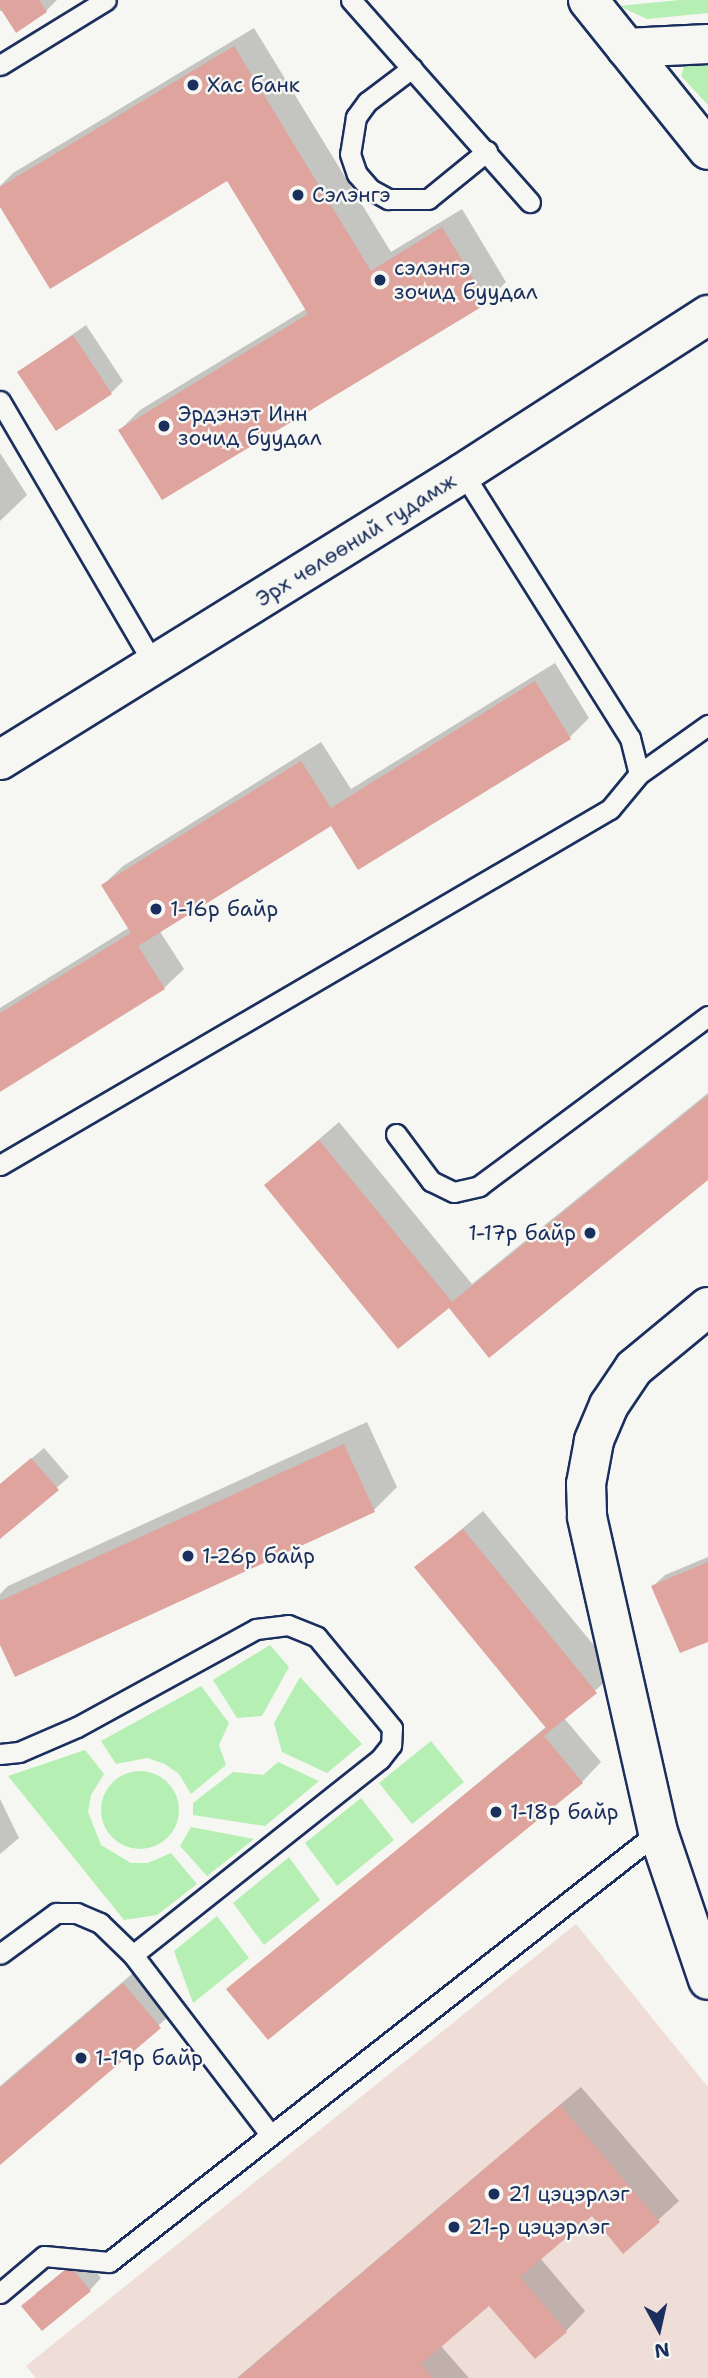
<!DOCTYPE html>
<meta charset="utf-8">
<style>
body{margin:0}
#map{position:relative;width:708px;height:2378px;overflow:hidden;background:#f6f6f2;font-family:"Shantell Sans",sans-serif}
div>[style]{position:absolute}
.built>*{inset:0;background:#efddd8}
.green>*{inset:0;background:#b6efb3}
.round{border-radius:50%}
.shadow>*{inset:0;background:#0003}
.building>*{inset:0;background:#dea49d}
.roads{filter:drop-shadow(2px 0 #1b2f5e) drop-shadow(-2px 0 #1b2f5e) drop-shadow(0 2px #1b2f5e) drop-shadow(0 -2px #1b2f5e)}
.service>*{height:19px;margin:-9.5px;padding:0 9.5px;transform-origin:9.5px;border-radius:9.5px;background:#f6f6f2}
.minor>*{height:38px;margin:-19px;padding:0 19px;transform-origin:19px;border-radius:19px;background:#f6f6f2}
.secondary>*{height:38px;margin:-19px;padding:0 19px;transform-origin:19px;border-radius:19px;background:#f6f6f2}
.dots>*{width:19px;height:19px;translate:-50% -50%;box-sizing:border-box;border:4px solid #f6f6f2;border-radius:50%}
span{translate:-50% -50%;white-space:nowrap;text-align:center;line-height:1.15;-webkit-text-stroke:5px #f6f6f2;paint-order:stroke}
.poi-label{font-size:21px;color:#1b2f5e}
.left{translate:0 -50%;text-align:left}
.right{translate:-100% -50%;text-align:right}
.street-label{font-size:21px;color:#1b2f5e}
.north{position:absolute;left:624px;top:2294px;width:70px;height:70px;-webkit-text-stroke:5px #f6f6f2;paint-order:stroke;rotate:172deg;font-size:19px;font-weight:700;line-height:28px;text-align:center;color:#1b2f5e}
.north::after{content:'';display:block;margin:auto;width:24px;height:32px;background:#1b2f5e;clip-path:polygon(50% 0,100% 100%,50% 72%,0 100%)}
</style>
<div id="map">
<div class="built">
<i style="clip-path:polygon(576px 1924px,708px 2087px,708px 2378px,36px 2378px,26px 2366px)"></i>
</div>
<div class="green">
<i style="clip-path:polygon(680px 0,708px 0,708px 13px,647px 19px,619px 6px)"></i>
<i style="clip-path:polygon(708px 58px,708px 105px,681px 76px,686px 60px)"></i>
<i style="clip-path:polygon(270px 1645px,289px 1667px,262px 1716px,237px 1718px,213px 1680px)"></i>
<i style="clip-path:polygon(300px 1677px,362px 1744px,327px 1773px,282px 1752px,274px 1723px)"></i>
<i style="clip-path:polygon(201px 1686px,229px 1723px,219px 1745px,226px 1765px,191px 1794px,179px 1774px,165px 1764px,147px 1758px,116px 1764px,101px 1741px)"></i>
<i style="clip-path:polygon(431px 1741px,464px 1782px,412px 1824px,379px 1783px)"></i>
<i style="clip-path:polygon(85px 1750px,104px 1774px,91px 1795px,88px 1812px,101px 1845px,131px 1863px,148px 1863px,171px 1853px,197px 1884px,157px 1915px,124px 1920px,8px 1776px)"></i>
<i style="clip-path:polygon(278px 1762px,319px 1781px,265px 1826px,193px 1815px,193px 1803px,233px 1772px,263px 1775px)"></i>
<i class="round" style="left:101px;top:1771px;width:78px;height:78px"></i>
<i style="clip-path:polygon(361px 1798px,394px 1840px,337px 1886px,305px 1843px)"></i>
<i style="clip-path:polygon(191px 1827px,254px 1839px,207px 1876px,180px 1846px)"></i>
<i style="clip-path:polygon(289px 1857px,320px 1900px,264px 1945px,233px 1903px)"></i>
<i style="clip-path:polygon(217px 1916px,249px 1958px,193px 2003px,174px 1951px)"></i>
</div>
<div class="shadow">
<i style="clip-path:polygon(0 0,57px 0,46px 11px,0 11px)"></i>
<i style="clip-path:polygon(254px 28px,391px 252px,462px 209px,506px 282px,487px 301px,120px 430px,140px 410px,306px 309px,227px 179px,0 203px,0 186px,13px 173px)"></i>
<i style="clip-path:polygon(86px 325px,123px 381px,111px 393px,19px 372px)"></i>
<i style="clip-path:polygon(0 453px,27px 495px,0 521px)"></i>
<i style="clip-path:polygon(555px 663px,589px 718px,570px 737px,331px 824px,159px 930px,184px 969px,164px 988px,0 1089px,0 1008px,130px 927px,103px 885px,123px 866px,321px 742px,351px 789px)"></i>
<i style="clip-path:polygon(708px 1093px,708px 1178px,449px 1305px,266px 1185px,339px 1122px,472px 1284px)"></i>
<i style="clip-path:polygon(367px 1422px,397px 1487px,374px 1510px,0 1641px,0 1594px,8px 1586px)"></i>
<i style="clip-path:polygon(44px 1448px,69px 1477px,0 1537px,0 1485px)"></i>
<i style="clip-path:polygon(483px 1511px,616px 1672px,564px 1718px,601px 1762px,582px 1782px,229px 1989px,547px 1726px,417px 1567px)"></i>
<i style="clip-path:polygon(708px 1557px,708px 1640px,653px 1586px,665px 1575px)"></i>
<i style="clip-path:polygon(0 1799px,19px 1838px,0 1854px)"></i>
<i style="clip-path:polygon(146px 1962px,183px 2004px,0 2163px,0 2086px)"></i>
<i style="clip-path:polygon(581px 2087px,679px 2201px,624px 2251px,592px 2214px,540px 2258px,585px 2311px,566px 2331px,535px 2357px,489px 2303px,440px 2345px,469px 2378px,237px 2378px)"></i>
<i style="clip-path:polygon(82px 2256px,101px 2278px,90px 2290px,35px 2294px)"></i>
</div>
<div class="building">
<i style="clip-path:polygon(0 0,39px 0,47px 12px,16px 33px,0 8px)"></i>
<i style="clip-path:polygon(234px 46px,371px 271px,442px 227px,488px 303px,162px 500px,118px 430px,308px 314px,227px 181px,50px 289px,0 207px,0 187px)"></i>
<i style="clip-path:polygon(73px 335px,112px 394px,56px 431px,17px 372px)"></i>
<i style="clip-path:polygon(535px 681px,571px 739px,358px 870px,331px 826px,138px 946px,165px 989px,0 1092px,0 1013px,131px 933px,101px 885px,301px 761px,331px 808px)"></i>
<i style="clip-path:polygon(708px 1095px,708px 1180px,489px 1358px,449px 1308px,398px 1349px,264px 1185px,319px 1140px,452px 1302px)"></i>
<i style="clip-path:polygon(344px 1444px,375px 1512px,15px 1677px,0 1645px,0 1601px)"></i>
<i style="clip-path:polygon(31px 1458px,59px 1490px,0 1539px,0 1484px)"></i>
<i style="clip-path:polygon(463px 1529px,597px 1693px,544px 1736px,583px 1783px,268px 2040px,226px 1989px,546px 1728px,414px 1567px)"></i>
<i style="clip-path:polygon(708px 1562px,708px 1642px,680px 1653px,651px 1586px)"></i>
<i style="clip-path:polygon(123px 1983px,161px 2028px,0 2165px,0 2088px)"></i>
<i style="clip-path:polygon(560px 2105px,660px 2222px,623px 2254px,592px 2216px,520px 2277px,567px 2332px,535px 2359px,489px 2306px,421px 2364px,433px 2378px,238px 2378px)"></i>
<i style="clip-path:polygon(70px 2266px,91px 2291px,42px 2331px,21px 2306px)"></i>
</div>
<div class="roads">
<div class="service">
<i style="left:351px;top:0;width:270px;rotate:48.5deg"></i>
<i style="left:0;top:65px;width:124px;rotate:-31.5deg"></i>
<i style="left:412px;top:68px;width:56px;rotate:142.9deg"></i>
<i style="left:367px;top:102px;width:19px;rotate:126deg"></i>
<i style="left:356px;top:117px;width:37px;rotate:99deg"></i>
<i style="left:350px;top:154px;width:21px;rotate:71deg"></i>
<i style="left:357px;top:174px;width:20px;rotate:49deg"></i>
<i style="left:370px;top:189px;width:21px;rotate:29deg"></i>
<i style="left:388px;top:199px;width:40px"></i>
<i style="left:428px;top:199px;width:76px;rotate:-39.1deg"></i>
<i style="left:0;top:401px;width:306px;rotate:59.7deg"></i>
<i style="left:463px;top:473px;width:313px;rotate:57.8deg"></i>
<i style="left:630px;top:738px;width:37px;rotate:76deg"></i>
<i style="left:396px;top:1134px;width:59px;rotate:53.3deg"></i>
<i style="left:431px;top:1181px;width:25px;rotate:26deg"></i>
<i style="left:454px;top:1192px;width:26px;rotate:-13deg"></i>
<i style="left:479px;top:1186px;width:285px;rotate:-36.6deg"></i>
<i style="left:0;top:1165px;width:706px;rotate:-30.27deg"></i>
<i style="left:610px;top:809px;width:45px;rotate:-50.4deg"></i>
<i style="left:639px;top:774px;width:85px;rotate:-35.4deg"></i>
<i style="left:0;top:1754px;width:19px;rotate:-6deg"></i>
<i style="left:19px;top:1752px;width:63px;rotate:-23.3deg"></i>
<i style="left:77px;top:1727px;width:204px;rotate:-28.7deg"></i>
<i style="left:256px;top:1629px;width:32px;rotate:-7deg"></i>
<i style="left:288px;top:1625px;width:31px;rotate:22deg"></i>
<i style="left:317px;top:1637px;width:118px;rotate:50.5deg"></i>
<i style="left:392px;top:1728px;width:17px;rotate:93deg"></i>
<i style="left:391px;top:1745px;width:18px;rotate:128deg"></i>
<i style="left:380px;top:1759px;width:315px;rotate:141.6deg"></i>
<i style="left:133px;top:1955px;width:46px;rotate:-135.9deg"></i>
<i style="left:100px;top:1923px;width:25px;rotate:-157deg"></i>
<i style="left:77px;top:1913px;width:21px;rotate:180deg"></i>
<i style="left:56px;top:1913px;width:69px;rotate:143.8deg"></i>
<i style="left:133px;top:1955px;width:224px;rotate:52.6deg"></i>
<i style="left:0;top:2293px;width:57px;rotate:-40.1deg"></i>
<i style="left:44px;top:2256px;width:65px;rotate:5.3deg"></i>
<i style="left:109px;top:2262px;width:697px;rotate:-38.07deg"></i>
</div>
<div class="minor">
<i style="left:588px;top:0;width:192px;rotate:51.3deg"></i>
<i style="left:626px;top:48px;width:82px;rotate:-2.8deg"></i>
<i style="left:708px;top:1307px;width:96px;rotate:140.5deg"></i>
<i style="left:634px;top:1368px;width:45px;rotate:124deg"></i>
<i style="left:609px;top:1405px;width:39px;rotate:113deg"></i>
<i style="left:594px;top:1441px;width:44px;rotate:100.5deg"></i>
<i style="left:586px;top:1484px;width:33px;rotate:88deg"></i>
<i style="left:587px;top:1517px;width:323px;rotate:77.3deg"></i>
<i style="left:658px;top:1832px;width:156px;rotate:71.3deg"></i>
</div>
<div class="secondary">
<i style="left:0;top:760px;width:545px;rotate:-31.79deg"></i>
<i style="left:463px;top:473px;width:292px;rotate:-32.8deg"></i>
</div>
</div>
<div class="dots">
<i style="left:193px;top:85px;background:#1b2f5e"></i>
<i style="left:298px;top:195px;background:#1b2f5e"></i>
<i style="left:380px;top:280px;background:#1b2f5e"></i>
<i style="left:164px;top:426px;background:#1b2f5e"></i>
<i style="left:156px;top:909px;background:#1b2f5e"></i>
<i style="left:590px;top:1233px;background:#1b2f5e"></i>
<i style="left:188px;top:1556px;background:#1b2f5e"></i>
<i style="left:496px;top:1812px;background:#1b2f5e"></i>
<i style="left:81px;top:2058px;background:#1b2f5e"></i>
<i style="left:494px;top:2194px;background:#1b2f5e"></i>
<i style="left:454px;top:2227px;background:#1b2f5e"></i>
</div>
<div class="poi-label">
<span class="left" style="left:207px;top:85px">Хас банк</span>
<span class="left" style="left:312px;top:195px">Сэлэнгэ</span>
<span class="left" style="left:394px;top:280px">сэлэнгэ<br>зочид буудал</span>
<span class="left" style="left:178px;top:426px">Эрдэнэт Инн<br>зочид буудал</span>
<span class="left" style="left:170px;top:909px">1-16р байр</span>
<span class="right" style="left:576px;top:1233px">1-17р байр</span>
<span class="left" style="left:202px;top:1556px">1-26р байр</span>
<span class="left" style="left:510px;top:1812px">1-18р байр</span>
<span class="left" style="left:95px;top:2058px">1-19р байр</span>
<span class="left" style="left:508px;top:2194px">21 цэцэрлэг</span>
<span class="left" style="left:468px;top:2227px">21-р цэцэрлэг</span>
</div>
<div class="street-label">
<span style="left:356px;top:540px;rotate:-32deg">Эрх чөлөөний гудамж</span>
</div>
<div class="north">N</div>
</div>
